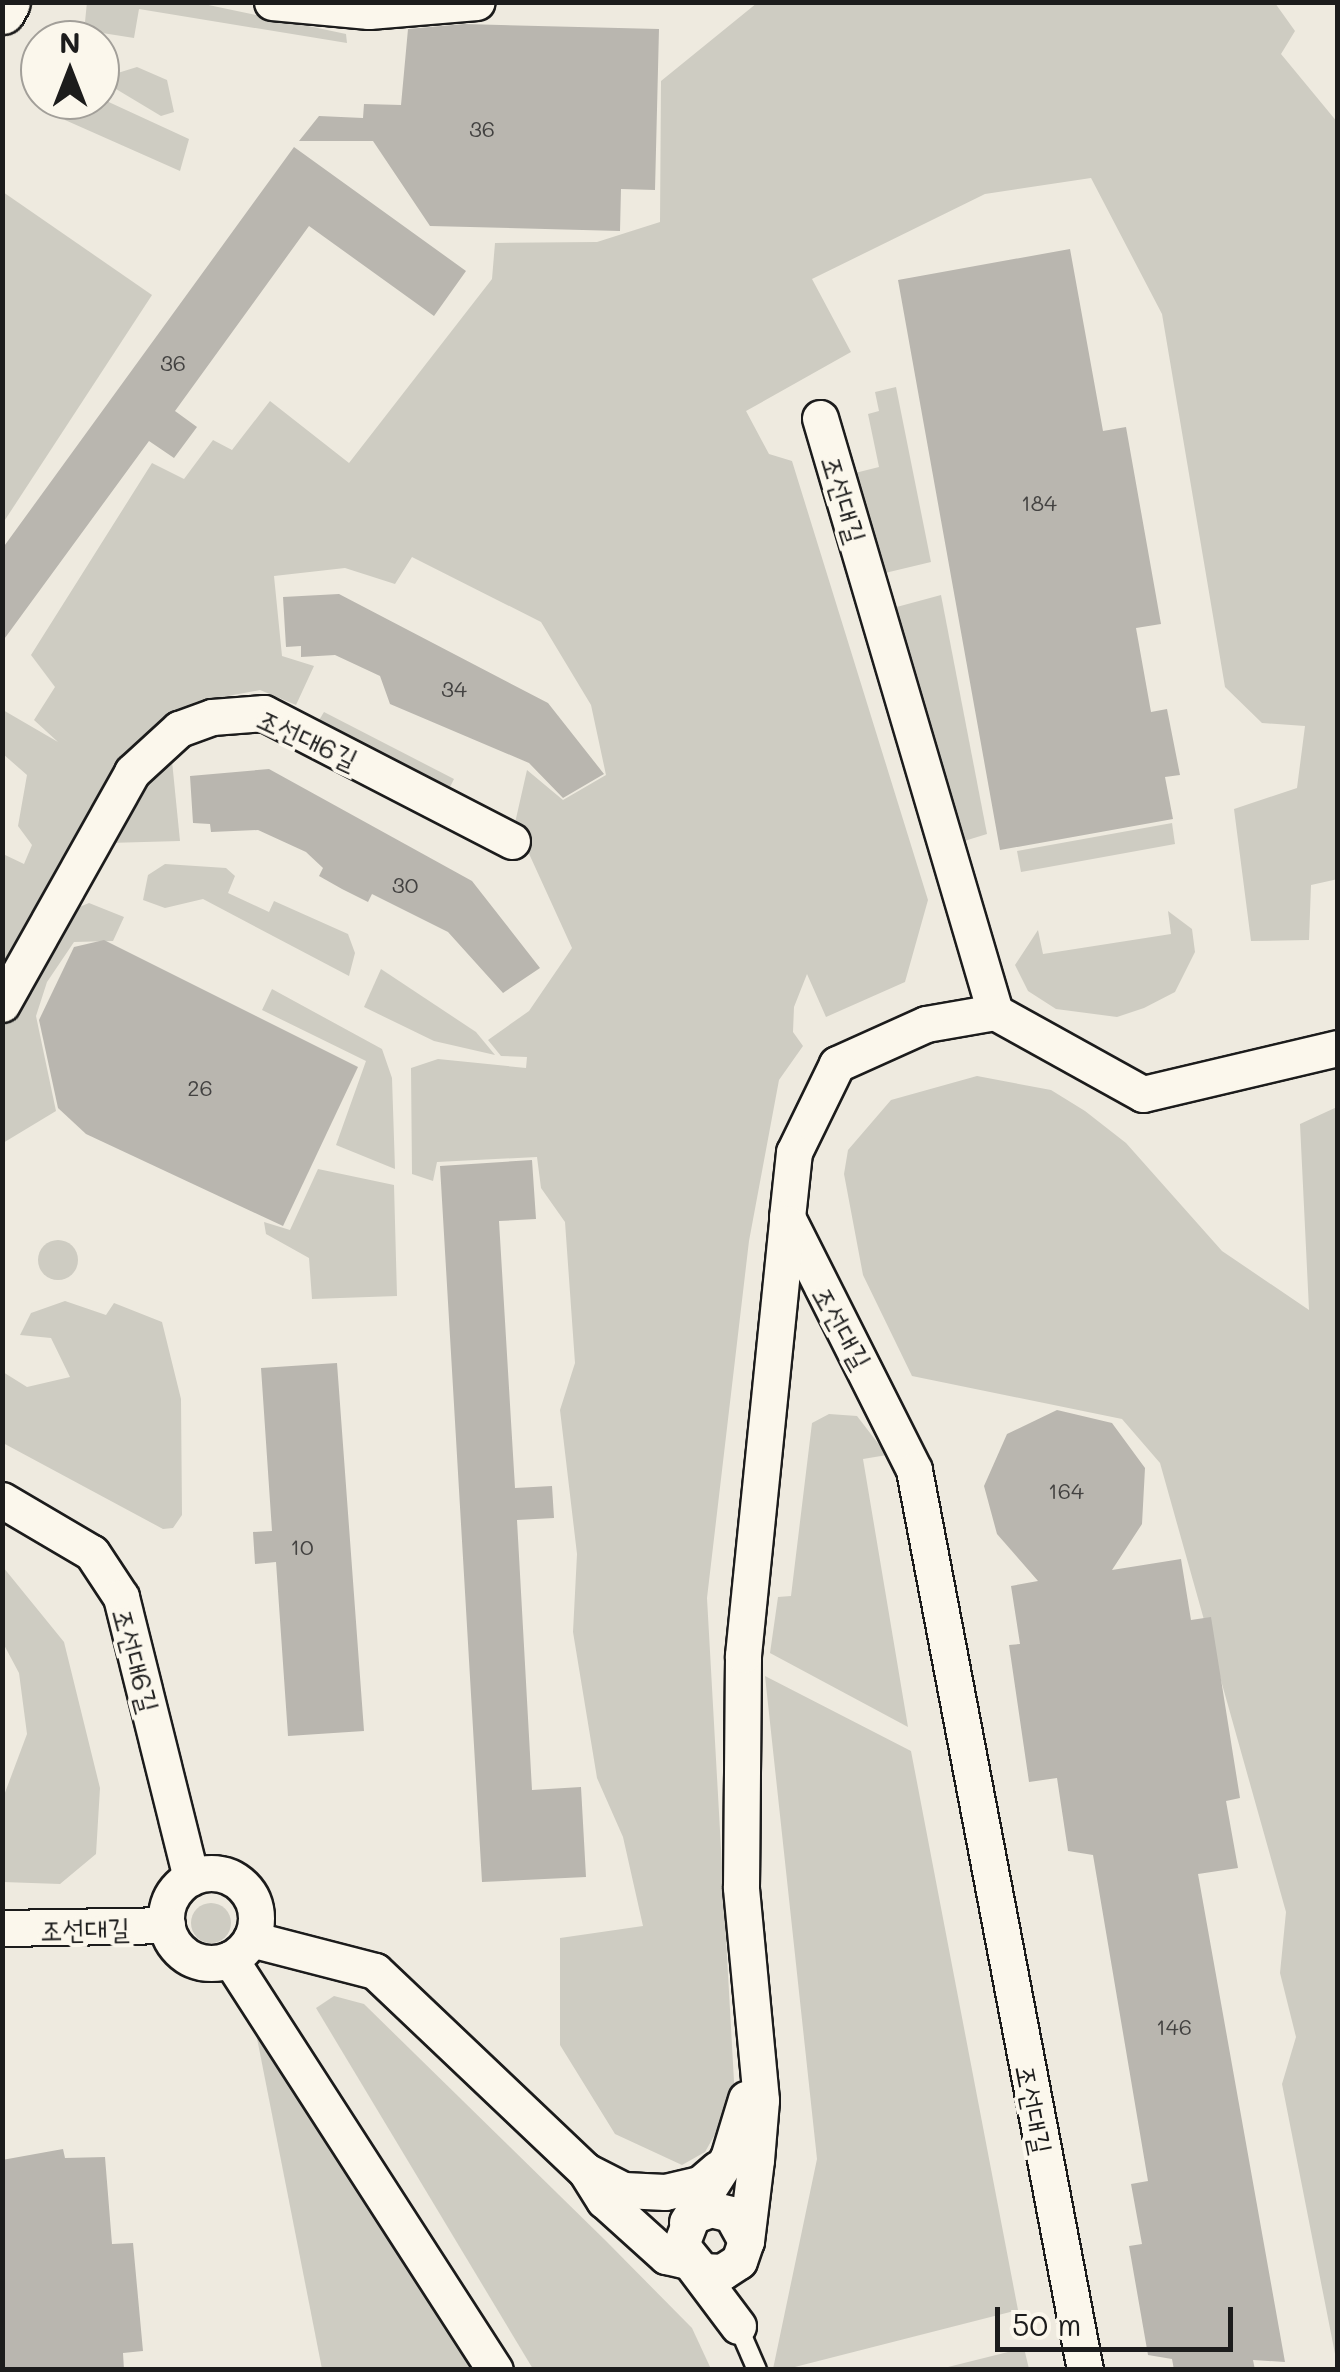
<!DOCTYPE html>
<meta charset="utf-8">
<style>
body{margin:0}
#map{position:relative;width:1340px;height:2372px;overflow:hidden;background:#eeeadf;font-family:Mali,"Poor Story",sans-serif}
div>[style]{position:absolute}
.green>*{inset:0;background:#ceccc2}
.round{border-radius:50%}
.building>*{inset:0;background:#b9b6af}
.roads{filter:drop-shadow(2px 0 #1c1c1c) drop-shadow(-2px 0 #1c1c1c) drop-shadow(0 2px #1c1c1c) drop-shadow(0 -2px #1c1c1c)}
.service>*{height:18px;margin:-9px;padding:0 9px;transform-origin:9px;border-radius:9px;background:#fbf7ec}
.minor>*{height:35px;margin:-17.5px;padding:0 17.5px;transform-origin:17.5px;border-radius:17.5px;background:#fbf7ec}
.minor>.ring{margin:-17.5px;padding:0;box-sizing:content-box;background:none;border:35px solid #fbf7ec;border-radius:50%}
.tertiary>*{height:45px;margin:-22.5px;padding:0 22.5px;transform-origin:22.5px;border-radius:22.5px;background:#fbf7ec}
span{translate:-50% -50%;white-space:nowrap;text-align:center;line-height:1.15;-webkit-text-stroke:8px #fbf7ec;paint-order:stroke}
.number-label{font-size:22px;color:#434241}
.number-label span{-webkit-text-stroke-width:0}
.street-label{font-size:28px;color:#1c1c1c}
.frame{position:absolute;inset:0;border:5px solid #1c1c1c;pointer-events:none}
.north{position:absolute;left:20px;top:20px;width:100px;height:100px;box-sizing:border-box;background:#fbf7ec;border:2px solid #a29f99;border-radius:50%;rotate:0deg;font-size:28px;font-weight:700;line-height:40px;text-align:center;color:#1c1c1c}
.north::after{content:'';display:block;margin:auto;width:35px;height:45px;background:#1c1c1c;clip-path:polygon(50% 0,100% 100%,50% 72%,0 100%)}
.scale{position:absolute;left:995px;top:2307px;width:238px;height:45px;box-sizing:border-box;border:5px solid #1c1c1c;border-top:0;padding-left:12px;font-size:30px;line-height:35px;white-space:nowrap;color:#1c1c1c;-webkit-text-stroke:8px #fbf7ec;paint-order:stroke}
</style>
<div id="map">
<div class="green">
<i style="clip-path:polygon(199px 3px,346px 34px,347px 43px,139px 9px,134px 38px,96px 32px,85px 22px,87px 2px)"></i>
<i style="clip-path:polygon(757px 3px,1275px 3px,1295px 31px,1281px 54px,1338px 123px,1338px 879px,1311px 885px,1309px 940px,1251px 941px,1234px 809px,1297px 788px,1305px 726px,1262px 723px,1225px 687px,1162px 314px,1091px 178px,985px 194px,812px 279px,851px 352px,746px 411px,769px 454px,792px 461px,928px 900px,905px 982px,826px 1017px,807px 974px,794px 1007px,793px 1032px,803px 1046px,779px 1080px,749px 1241px,707px 1598px,735px 2099px,705px 2152px,682px 2165px,615px 2134px,560px 2045px,560px 1938px,643px 1926px,623px 1837px,597px 1778px,573px 1632px,577px 1554px,560px 1410px,575px 1363px,565px 1222px,541px 1188px,537px 1157px,437px 1162px,433px 1181px,412px 1174px,411px 1068px,438px 1059px,526px 1068px,527px 1057px,501px 1056px,488px 1040px,529px 1011px,572px 948px,515px 823px,527px 770px,563px 800px,606px 775px,591px 705px,541px 622px,412px 557px,395px 584px,345px 568px,274px 576px,282px 656px,314px 666px,296px 705px,260px 690px,196px 702px,151px 731px,116px 770px,3px 975px,3px 854px,24px 864px,32px 845px,18px 826px,27px 775px,3px 754px,3px 710px,58px 742px,34px 720px,55px 687px,31px 655px,152px 463px,184px 479px,213px 440px,232px 450px,270px 401px,349px 463px,492px 279px,495px 243px,597px 242px,660px 222px,661px 81px)"></i>
<i style="clip-path:polygon(137px 67px,167px 80px,174px 112px,161px 116px,111px 86px,108px 76px)"></i>
<i style="clip-path:polygon(100px 98px,189px 139px,180px 171px,65px 120px,64px 106px,52px 100px)"></i>
<i style="clip-path:polygon(3px 192px,152px 295px,3px 523px)"></i>
<i style="clip-path:polygon(896px 387px,931px 562px,885px 573px,855px 473px,879px 467px,868px 414px,879px 411px,875px 392px)"></i>
<i style="clip-path:polygon(941px 595px,987px 834px,961px 842px,893px 608px)"></i>
<i style="clip-path:polygon(324px 712px,454px 779px,447px 793px,316px 725px)"></i>
<i style="clip-path:polygon(171px 751px,180px 841px,108px 843px,147px 767px)"></i>
<i style="clip-path:polygon(1172px 823px,1175px 844px,1021px 872px,1017px 851px)"></i>
<i style="clip-path:polygon(165px 864px,226px 868px,235px 876px,228px 893px,269px 912px,274px 901px,348px 934px,355px 953px,349px 976px,203px 899px,165px 908px,143px 900px,148px 875px)"></i>
<i style="clip-path:polygon(89px 903px,124px 917px,113px 941px,74px 942px,47px 982px,36px 1016px,56px 1111px,3px 1143px,3px 1027px,65px 913px)"></i>
<i style="clip-path:polygon(1168px 911px,1192px 929px,1195px 952px,1175px 992px,1144px 1008px,1117px 1017px,1056px 1009px,1028px 991px,1015px 965px,1038px 930px,1043px 954px,1171px 934px)"></i>
<i style="clip-path:polygon(381px 969px,476px 1032px,495px 1055px,434px 1041px,364px 1007px)"></i>
<i style="clip-path:polygon(272px 989px,382px 1049px,392px 1078px,395px 1169px,336px 1145px,366px 1061px,262px 1010px)"></i>
<i style="clip-path:polygon(977px 1076px,1051px 1090px,1085px 1111px,1126px 1143px,1222px 1251px,1309px 1310px,1300px 1124px,1337px 1107px,1337px 2364px,1282px 2084px,1296px 2037px,1280px 1973px,1286px 1912px,1160px 1463px,1122px 1419px,912px 1376px,863px 1275px,844px 1174px,848px 1150px,891px 1100px)"></i>
<i style="clip-path:polygon(318px 1169px,394px 1185px,397px 1296px,312px 1299px,309px 1258px,266px 1234px,264px 1222px,290px 1230px)"></i>
<i class="round" style="left:38px;top:1240px;width:40px;height:40px"></i>
<i style="clip-path:polygon(65px 1301px,106px 1315px,114px 1303px,162px 1322px,181px 1399px,182px 1515px,173px 1528px,163px 1529px,3px 1443px,3px 1372px,27px 1387px,70px 1377px,51px 1338px,20px 1335px,31px 1313px)"></i>
<i style="clip-path:polygon(829px 1414px,857px 1416px,887px 1455px,863px 1459px,908px 1727px,770px 1653px,778px 1597px,791px 1596px,812px 1423px)"></i>
<i style="clip-path:polygon(3px 1567px,64px 1642px,100px 1788px,96px 1854px,60px 1884px,3px 1882px,3px 1798px,27px 1734px,19px 1673px,3px 1643px)"></i>
<i style="clip-path:polygon(765px 1676px,911px 1751px,1018px 2310px,787px 2369px,773px 2369px,817px 2159px)"></i>
<i class="round" style="left:191px;top:1903px;width:40px;height:40px"></i>
<i style="clip-path:polygon(334px 1996px,364px 2004px,606px 2241px,692px 2328px,711px 2369px,533px 2369px,316px 2008px)"></i>
<i style="clip-path:polygon(256px 2033px,281px 2050px,476px 2369px,322px 2369px)"></i>
<i style="clip-path:polygon(1024px 2348px,1029px 2369px,940px 2369px)"></i>
</div>
<div class="building">
<i style="clip-path:polygon(464px 24px,659px 29px,655px 190px,621px 189px,620px 231px,430px 226px,373px 141px,299px 141px,319px 116px,363px 118px,364px 104px,401px 105px,408px 29px)"></i>
<i style="clip-path:polygon(294px 147px,466px 271px,434px 316px,309px 226px,175px 411px,197px 427px,174px 458px,149px 441px,2px 642px,2px 549px)"></i>
<i style="clip-path:polygon(1070px 249px,1103px 431px,1126px 427px,1161px 624px,1136px 628px,1151px 712px,1167px 709px,1180px 775px,1165px 777px,1173px 819px,1000px 850px,898px 280px)"></i>
<i style="clip-path:polygon(339px 594px,548px 703px,604px 774px,563px 798px,529px 763px,390px 704px,380px 676px,335px 655px,301px 657px,301px 646px,286px 647px,283px 597px)"></i>
<i style="clip-path:polygon(269px 769px,472px 881px,540px 968px,503px 993px,448px 932px,372px 894px,368px 902px,342px 889px,319px 876px,323px 868px,306px 852px,258px 830px,211px 832px,210px 824px,193px 823px,190px 776px)"></i>
<i style="clip-path:polygon(104px 940px,358px 1067px,283px 1226px,86px 1134px,58px 1108px,39px 1020px,74px 947px)"></i>
<i style="clip-path:polygon(532px 1160px,536px 1219px,499px 1221px,515px 1488px,552px 1486px,554px 1518px,517px 1520px,532px 1790px,581px 1787px,586px 1877px,482px 1882px,440px 1166px)"></i>
<i style="clip-path:polygon(337px 1363px,364px 1731px,288px 1736px,276px 1562px,255px 1564px,253px 1532px,272px 1531px,261px 1368px)"></i>
<i style="clip-path:polygon(1057px 1410px,1112px 1423px,1145px 1468px,1142px 1524px,1112px 1570px,1181px 1559px,1191px 1620px,1211px 1617px,1240px 1798px,1226px 1801px,1238px 1868px,1198px 1874px,1285px 2362px,1253px 2360px,1255px 2370px,1174px 2370px,1172px 2359px,1148px 2355px,1129px 2246px,1142px 2244px,1131px 2184px,1148px 2181px,1093px 1855px,1068px 1851px,1057px 1778px,1029px 1782px,1009px 1645px,1020px 1644px,1011px 1586px,1038px 1581px,997px 1534px,984px 1486px,1007px 1434px)"></i>
<i style="clip-path:polygon(63px 2149px,65px 2158px,105px 2157px,112px 2244px,133px 2243px,143px 2351px,123px 2353px,124px 2370px,2px 2370px,2px 2160px)"></i>
</div>
<div class="roads">
<div class="service">
<i style="left:738px;top:2326px;width:48px;rotate:66.6deg"></i>
</div>
<div class="minor">
<i style="left:272px;top:2px;width:97px;rotate:5.3deg"></i>
<i style="left:369px;top:11px;width:108px;rotate:-4.8deg"></i>
<i style="left:820px;top:418px;width:619px;rotate:73.58deg"></i>
<i style="left:995px;top:1012px;width:70px;rotate:170.1deg"></i>
<i style="left:926px;top:1024px;width:98px;rotate:155.8deg"></i>
<i style="left:837px;top:1064px;width:98px;rotate:116deg"></i>
<i style="left:794px;top:1152px;width:65px;rotate:96.1deg"></i>
<i style="left:787px;top:1217px;width:283px;rotate:63.3deg"></i>
<i style="left:914px;top:1470px;width:916px;rotate:79.24deg"></i>
<i style="left:2px;top:1004px;width:266px;rotate:-60.7deg"></i>
<i style="left:132px;top:772px;width:64px;rotate:-42.5deg"></i>
<i style="left:179px;top:729px;width:35px;rotate:-20deg"></i>
<i style="left:212px;top:717px;width:52px;rotate:-4.4deg"></i>
<i style="left:264px;top:713px;width:279px;rotate:27.3deg"></i>
<i style="left:995px;top:1012px;width:169px;rotate:29deg"></i>
<i style="left:1143px;top:1094px;width:200px;rotate:-13.3deg"></i>
<i style="left:2px;top:1500px;width:104px;rotate:30.5deg"></i>
<i style="left:92px;top:1553px;width:53px;rotate:56.6deg"></i>
<i style="left:121px;top:1597px;width:289px;rotate:76deg"></i>
<i class="ring" style="left:166px;top:1873px;width:55px;height:55px"></i>
<i style="left:2px;top:1928px;width:165px;rotate:-1deg"></i>
<i style="left:251px;top:1939px;width:128px;rotate:14.5deg"></i>
<i style="left:375px;top:1971px;width:289px;rotate:43.5deg"></i>
<i style="left:585px;top:2170px;width:36px;rotate:58deg"></i>
<i style="left:604px;top:2200px;width:84px;rotate:42.1deg"></i>
<i style="left:666px;top:2256px;width:23px;rotate:13deg"></i>
<i style="left:230px;top:1959px;width:489px;rotate:57.2deg"></i>
<i style="left:590px;top:2173px;width:38px;rotate:27deg"></i>
<i style="left:624px;top:2190px;width:41px;rotate:2.8deg"></i>
<i style="left:665px;top:2192px;width:36px;rotate:-13deg"></i>
<i style="left:700px;top:2184px;width:23px;rotate:-41deg"></i>
<i style="left:687px;top:2222px;width:76px;rotate:-57.4deg"></i>
<i style="left:728px;top:2158px;width:62px;rotate:-73deg"></i>
<i style="left:746px;top:2241px;width:31px;rotate:-119deg"></i>
<i style="left:731px;top:2214px;width:21px;rotate:-166deg"></i>
<i style="left:711px;top:2209px;width:20px;rotate:160deg"></i>
<i style="left:692px;top:2216px;width:31px;rotate:111deg"></i>
<i style="left:681px;top:2245px;width:33px;rotate:51deg"></i>
<i style="left:702px;top:2271px;width:20px;rotate:3deg"></i>
<i style="left:722px;top:2272px;width:20px;rotate:-33deg"></i>
<i style="left:739px;top:2261px;width:21px;rotate:-71deg"></i>
<i style="left:746px;top:2241px;width:82px;rotate:-83deg"></i>
<i style="left:756px;top:2160px;width:60px;rotate:-85.2deg"></i>
<i style="left:761px;top:2100px;width:214px;rotate:-95.4deg"></i>
<i style="left:741px;top:1887px;width:232px;rotate:-89.5deg"></i>
<i style="left:743px;top:1655px;width:434px;rotate:-84.2deg"></i>
<i style="left:693px;top:2266px;width:75px;rotate:53.1deg"></i>
</div>
<div class="tertiary">
<i style="left:2px;top:11px;width:10px;rotate:-61deg"></i>
</div>
</div>
<div class="number-label">
<span style="left:482px;top:129px">36</span>
<span style="left:173px;top:363px">36</span>
<span style="left:1039px;top:503px">184</span>
<span style="left:454px;top:689px">34</span>
<span style="left:405px;top:885px">30</span>
<span style="left:200px;top:1088px">26</span>
<span style="left:1066px;top:1491px">164</span>
<span style="left:302px;top:1547px">10</span>
<span style="left:1174px;top:2027px">146</span>
</div>
<div class="street-label">
<span style="left:845px;top:499px;rotate:73deg">조선대길</span>
<span style="left:308px;top:738px;rotate:25deg">조선대6길</span>
<span style="left:843px;top:1327px;rotate:61deg">조선대길</span>
<span style="left:137px;top:1660px;rotate:75deg">조선대6길</span>
<span style="left:85px;top:1928px;rotate:-1deg">조선대길</span>
<span style="left:1035px;top:2109px;rotate:79deg">조선대길</span>
</div>
<div class="frame"></div>
<div class="north">N</div>
<div class="scale">50 m</div>
</div>
